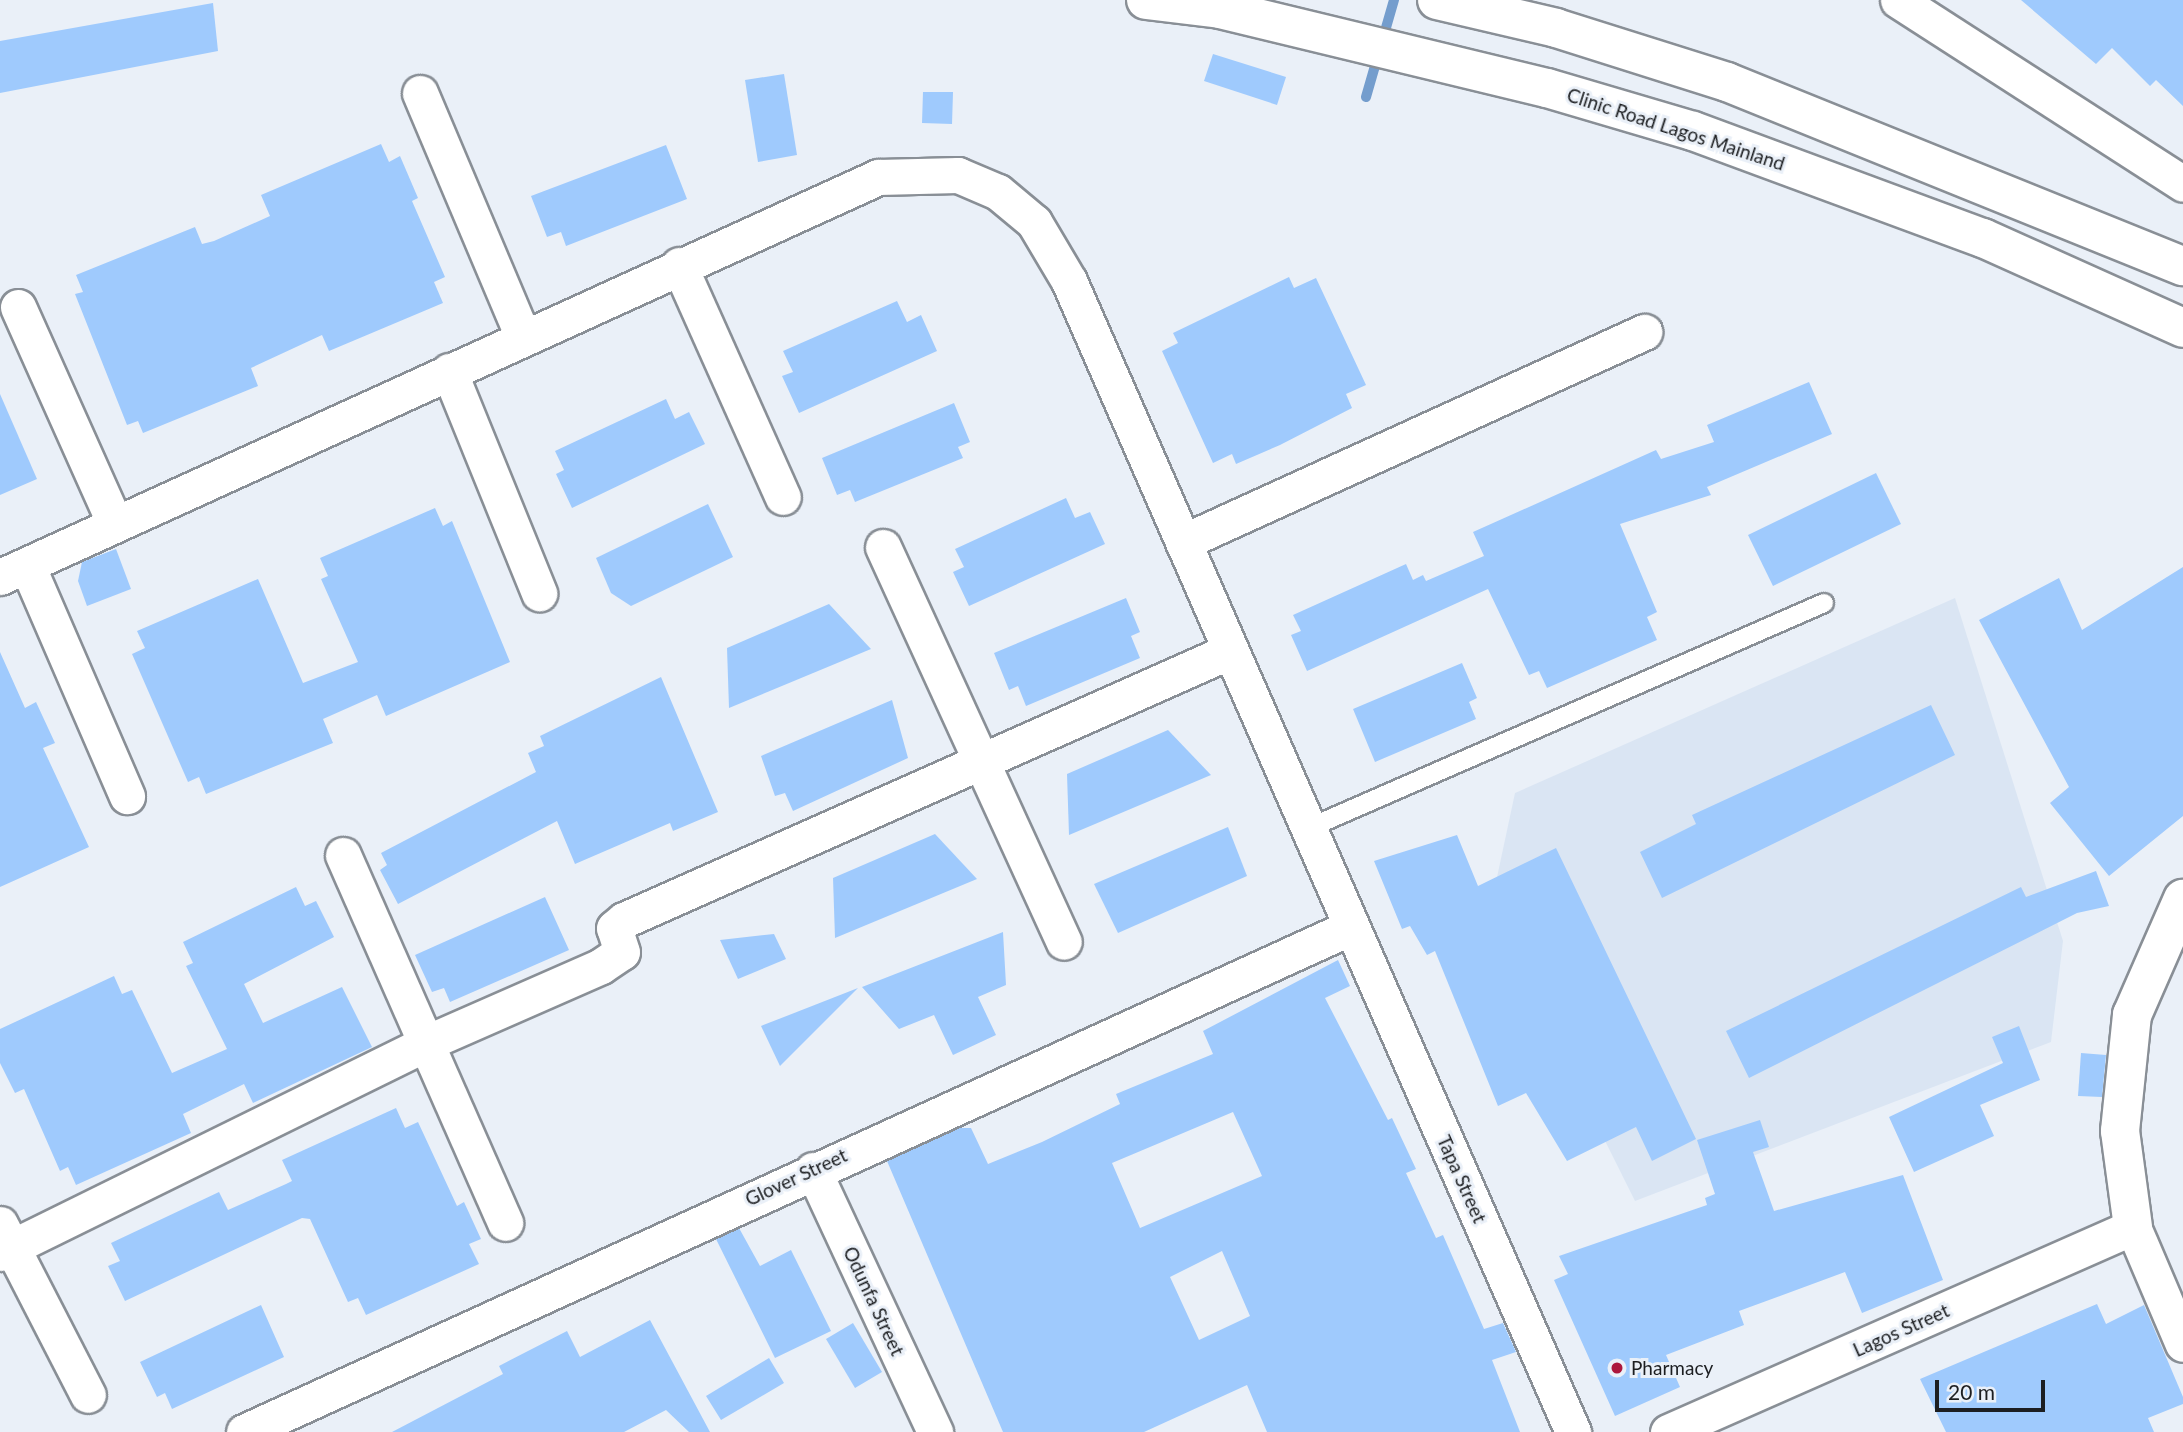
<!DOCTYPE html>
<style>
body{margin:0}
#map{position:relative;width:2183px;height:1432px;overflow:hidden;background:#eaf0f8;font-family:Lato,sans-serif}
div>[style]{position:absolute}
.built>*{inset:0;background:#dae5f3}
.stream>*{height:10px;margin:-5px;padding:0 5px;transform-origin:5px;border-radius:5px;background:#749dcd}
.building>*{inset:0;background:#9fcafd}
.roads{filter:drop-shadow(2px 0 #898f96) drop-shadow(-2px 0 #898f96) drop-shadow(0 2px #898f96) drop-shadow(0 -2px #898f96)}
.lane>*{height:18px;margin:-9px;padding:0 9px;transform-origin:9px;border-radius:9px;background:#fff}
.street>*{height:35px;margin:-17.5px;padding:0 17.5px;transform-origin:17.5px;border-radius:17.5px;background:#fff}
.primary>*{height:38px;margin:-19px;padding:0 19px;transform-origin:19px;border-radius:19px;background:#fff}
.dots>*{width:19px;height:19px;translate:-50% -50%;box-sizing:border-box;border:4px solid #eaf0f8;border-radius:50%}
span{translate:-50% -50%;white-space:nowrap;text-align:center;line-height:1.15;-webkit-text-stroke:6px #eaf0f8;paint-order:stroke}
.street-label{font-size:19px;color:#1c1e21}
.poi-label{font-size:19px;color:#1c1e21}
.left{translate:0 -50%;text-align:left}
.scale{position:absolute;left:1935px;top:1380px;width:110px;height:32px;box-sizing:border-box;border:4px solid #1c1e21;border-top:0;padding-left:9px;font-size:21px;line-height:24px;white-space:nowrap;color:#1c1e21;-webkit-text-stroke:5px #eaf0f8;paint-order:stroke}
</style>
<div id="map">
<div class="built">
<i style="clip-path:polygon(1955px 598px,2063px 941px,2051px 1042px,1635px 1201px,1490px 910px,1515px 793px)"></i>
</div>
<div class="stream">
<i style="left:1366px;top:97px;width:101px;rotate:-73.9deg"></i>
</div>
<div class="building">
<i style="clip-path:polygon(2021px 0,2183px 0,2183px 106px,2156px 80px,2150px 86px,2112px 48px,2096px 64px)"></i>
<i style="clip-path:polygon(213px 3px,218px 51px,0 93px,0 41px)"></i>
<i style="clip-path:polygon(1213px 54px,1286px 77px,1277px 105px,1204px 81px)"></i>
<i style="clip-path:polygon(784px 74px,797px 155px,758px 162px,745px 80px)"></i>
<i style="clip-path:polygon(923px 92px,953px 92px,952px 124px,922px 123px)"></i>
<i style="clip-path:polygon(381px 144px,389px 162px,400px 156px,418px 198px,412px 201px,445px 277px,434px 282px,443px 303px,329px 351px,322px 335px,251px 368px,258px 386px,143px 433px,138px 421px,127px 425px,75px 294px,83px 292px,76px 275px,195px 227px,202px 244px,214px 241px,270px 216px,261px 195px)"></i>
<i style="clip-path:polygon(666px 145px,687px 199px,566px 246px,561px 232px,547px 237px,531px 196px)"></i>
<i style="clip-path:polygon(1289px 277px,1294px 288px,1316px 278px,1366px 385px,1346px 394px,1352px 408px,1280px 445px,1236px 464px,1232px 454px,1213px 463px,1162px 351px,1178px 343px,1173px 333px)"></i>
<i style="clip-path:polygon(897px 301px,907px 322px,921px 315px,937px 351px,799px 413px,782px 376px,793px 372px,783px 351px)"></i>
<i style="clip-path:polygon(1809px 382px,1832px 434px,1707px 487px,1711px 495px,1620px 524px,1657px 612px,1647px 617px,1657px 640px,1547px 688px,1539px 671px,1529px 675px,1488px 589px,1307px 671px,1291px 635px,1301px 631px,1293px 615px,1406px 564px,1413px 580px,1423px 575px,1426px 581px,1484px 556px,1473px 532px,1656px 450px,1661px 459px,1714px 442px,1707px 425px)"></i>
<i style="clip-path:polygon(0 394px,37px 479px,0 495px)"></i>
<i style="clip-path:polygon(666px 399px,675px 419px,689px 412px,705px 444px,572px 508px,556px 474px,564px 470px,555px 451px)"></i>
<i style="clip-path:polygon(954px 403px,970px 442px,958px 447px,963px 458px,855px 502px,850px 490px,837px 495px,822px 458px)"></i>
<i style="clip-path:polygon(1876px 473px,1901px 524px,1773px 586px,1748px 535px)"></i>
<i style="clip-path:polygon(1066px 498px,1075px 518px,1090px 512px,1105px 544px,969px 606px,953px 572px,964px 567px,955px 549px)"></i>
<i style="clip-path:polygon(708px 504px,733px 557px,631px 606px,611px 593px,596px 558px)"></i>
<i style="clip-path:polygon(435px 508px,443px 526px,452px 521px,510px 662px,386px 716px,377px 695px,323px 719px,333px 743px,206px 794px,199px 777px,188px 782px,132px 654px,145px 648px,137px 631px,258px 579px,303px 683px,358px 662px,321px 579px,328px 576px,320px 558px)"></i>
<i style="clip-path:polygon(116px 549px,131px 589px,87px 606px,78px 581px,82px 562px)"></i>
<i style="clip-path:polygon(2183px 567px,2183px 816px,2109px 876px,2050px 803px,2069px 787px,1979px 620px,2059px 578px,2082px 630px)"></i>
<i style="clip-path:polygon(1126px 598px,1140px 632px,1131px 636px,1140px 658px,1026px 706px,1018px 686px,1009px 690px,994px 653px)"></i>
<i style="clip-path:polygon(829px 604px,871px 649px,729px 708px,727px 648px)"></i>
<i style="clip-path:polygon(0 652px,25px 708px,36px 702px,55px 743px,43px 748px,89px 847px,0 887px)"></i>
<i style="clip-path:polygon(1462px 663px,1477px 698px,1469px 702px,1476px 719px,1375px 762px,1353px 709px)"></i>
<i style="clip-path:polygon(661px 677px,718px 812px,673px 831px,670px 823px,575px 864px,557px 821px,398px 904px,380px 870px,387px 865px,381px 853px,536px 772px,528px 753px,544px 746px,540px 736px)"></i>
<i style="clip-path:polygon(892px 700px,908px 758px,793px 811px,785px 793px,775px 796px,761px 756px)"></i>
<i style="clip-path:polygon(1931px 705px,1955px 755px,1662px 898px,1640px 852px,1696px 824px,1692px 815px)"></i>
<i style="clip-path:polygon(1168px 730px,1211px 775px,1069px 835px,1067px 774px)"></i>
<i style="clip-path:polygon(1228px 827px,1247px 876px,1118px 933px,1094px 884px)"></i>
<i style="clip-path:polygon(935px 834px,977px 879px,835px 938px,833px 878px)"></i>
<i style="clip-path:polygon(1457px 835px,1478px 886px,1556px 848px,1696px 1139px,1652px 1161px,1636px 1127px,1567px 1161px,1526px 1093px,1498px 1106px,1435px 951px,1427px 955px,1410px 926px,1402px 929px,1374px 861px)"></i>
<i style="clip-path:polygon(2096px 871px,2109px 906px,2077px 913px,1749px 1078px,1726px 1031px,2021px 887px,2026px 897px)"></i>
<i style="clip-path:polygon(296px 887px,305px 906px,316px 901px,334px 937px,244px 984px,263px 1023px,342px 987px,372px 1047px,253px 1103px,244px 1084px,183px 1114px,191px 1133px,76px 1185px,68px 1167px,60px 1171px,24px 1089px,15px 1093px,0 1063px,0 1029px,114px 976px,122px 994px,132px 990px,172px 1073px,227px 1049px,186px 966px,193px 963px,183px 942px)"></i>
<i style="clip-path:polygon(545px 897px,569px 950px,450px 1002px,444px 988px,432px 992px,415px 955px)"></i>
<i style="clip-path:polygon(1003px 932px,1006px 985px,978px 997px,996px 1035px,953px 1055px,934px 1015px,899px 1029px,862px 987px)"></i>
<i style="clip-path:polygon(774px 934px,786px 959px,738px 979px,720px 940px)"></i>
<i style="clip-path:polygon(evenodd,1338px 960px,1350px 986px,1325px 998px,1388px 1120px,1392px 1118px,1416px 1169px,1406px 1173px,1436px 1238px,1443px 1235px,1484px 1329px,1503px 1323px,1516px 1352px,1492px 1360px,1520px 1432px,1267px 1432px,1247px 1385px,1144px 1432px,1003px 1432px,887px 1161px,959px 1128px,971px 1128px,988px 1164px,1042px 1142px,1120px 1104px,1116px 1094px,1213px 1054px,1203px 1031px,1338px 960px,1233px 1112px,1262px 1176px,1140px 1228px,1112px 1163px,1233px 1112px,1338px 960px,1222px 1251px,1250px 1316px,1199px 1340px,1170px 1277px,1222px 1251px)"></i>
<i style="clip-path:polygon(858px 988px,780px 1066px,761px 1026px)"></i>
<i style="clip-path:polygon(2019px 1026px,2040px 1080px,1980px 1105px,1994px 1136px,1914px 1172px,1889px 1117px,2003px 1063px,1992px 1037px)"></i>
<i style="clip-path:polygon(2081px 1053px,2106px 1055px,2102px 1097px,2078px 1096px)"></i>
<i style="clip-path:polygon(396px 1108px,405px 1128px,418px 1122px,457px 1206px,464px 1202px,481px 1239px,469px 1244px,479px 1264px,366px 1315px,358px 1298px,348px 1302px,310px 1219px,302px 1218px,125px 1301px,108px 1266px,120px 1261px,111px 1243px,219px 1192px,228px 1210px,286px 1184px,292px 1181px,282px 1160px)"></i>
<i style="clip-path:polygon(1760px 1120px,1769px 1147px,1753px 1152px,1774px 1211px,1903px 1175px,1943px 1280px,1862px 1313px,1845px 1272px,1739px 1311px,1744px 1325px,1666px 1355px,1680px 1387px,1615px 1416px,1554px 1280px,1568px 1274px,1559px 1256px,1707px 1205px,1705px 1198px,1715px 1194px,1697px 1140px)"></i>
<i style="clip-path:polygon(739px 1228px,760px 1266px,791px 1250px,831px 1331px,775px 1358px,716px 1239px)"></i>
<i style="clip-path:polygon(2097px 1304px,2106px 1324px,2144px 1305px,2183px 1397px,2183px 1404px,2148px 1418px,2154px 1432px,1946px 1432px,1920px 1379px)"></i>
<i style="clip-path:polygon(261px 1305px,284px 1357px,172px 1409px,165px 1393px,157px 1397px,140px 1362px)"></i>
<i style="clip-path:polygon(650px 1320px,710px 1432px,689px 1432px,666px 1410px,624px 1432px,392px 1432px,503px 1374px,499px 1366px,567px 1331px,580px 1357px)"></i>
<i style="clip-path:polygon(853px 1323px,882px 1372px,855px 1388px,826px 1339px)"></i>
<i style="clip-path:polygon(769px 1358px,784px 1383px,721px 1420px,706px 1396px)"></i>
</div>
<div class="roads">
<div class="lane">
<i style="left:1309px;top:828px;width:562px;rotate:-23.6deg"></i>
</div>
<div class="street">
<i style="left:1898px;top:0;width:339px;rotate:32.8deg"></i>
<i style="left:420px;top:93px;width:265px;rotate:67.1deg"></i>
<i style="left:679px;top:265px;width:254px;rotate:65.9deg"></i>
<i style="left:18px;top:307px;width:238px;rotate:65.9deg"></i>
<i style="left:449px;top:371px;width:240px;rotate:67.9deg"></i>
<i style="left:1183px;top:542px;width:507px;rotate:-24.49deg"></i>
<i style="left:883px;top:547px;width:434px;rotate:65.4deg"></i>
<i style="left:27px;top:565px;width:252px;rotate:66.6deg"></i>
<i style="left:0;top:577px;width:965px;rotate:-24.49deg"></i>
<i style="left:878px;top:177px;width:80px;rotate:-1.4deg"></i>
<i style="left:958px;top:175px;width:43px;rotate:23deg"></i>
<i style="left:998px;top:192px;width:47px;rotate:39.8deg"></i>
<i style="left:1034px;top:222px;width:69px;rotate:59.3deg"></i>
<i style="left:1069px;top:281px;width:1257px;rotate:66.35deg"></i>
<i style="left:343px;top:855px;width:402px;rotate:66.2deg"></i>
<i style="left:813px;top:1170px;width:289px;rotate:65deg"></i>
<i style="left:0;top:1224px;width:192px;rotate:62.8deg"></i>
<i style="left:0;top:1253px;width:475px;rotate:-26.2deg"></i>
<i style="left:426px;top:1043px;width:191px;rotate:-23.7deg"></i>
<i style="left:601px;top:966px;width:25px;rotate:-34deg"></i>
<i style="left:622px;top:952px;width:25px;rotate:-108deg"></i>
<i style="left:614px;top:928px;width:13px;rotate:-39deg"></i>
<i style="left:624px;top:920px;width:663px;rotate:-23.94deg"></i>
<i style="left:244px;top:1432px;width:1217px;rotate:-24.52deg"></i>
<i style="left:1668px;top:1432px;width:508px;rotate:-23.79deg"></i>
<i style="left:2133px;top:1227px;width:127px;rotate:66.9deg"></i>
</div>
<div class="primary">
<i style="left:1146px;top:0;width:75px;rotate:6.9deg"></i>
<i style="left:1220px;top:9px;width:336px;rotate:13.6deg"></i>
<i style="left:1547px;top:88px;width:152px;rotate:16.4deg"></i>
<i style="left:1693px;top:131px;width:309px;rotate:20.3deg"></i>
<i style="left:1983px;top:238px;width:219px;rotate:24.2deg"></i>
<i style="left:1437px;top:0;width:122px;rotate:13.2deg"></i>
<i style="left:1556px;top:28px;width:179px;rotate:17.5deg"></i>
<i style="left:1727px;top:82px;width:492px;rotate:22deg"></i>
<i style="left:2133px;top:1227px;width:97px;rotate:-97.7deg"></i>
<i style="left:2120px;top:1131px;width:117px;rotate:-84.1deg"></i>
<i style="left:2132px;top:1015px;width:127px;rotate:-66.3deg"></i>
</div>
</div>
<div class="dots">
<i style="left:1617px;top:1368px;background:#ac173d"></i>
</div>
<div class="street-label">
<span style="left:1676px;top:129px;rotate:18deg">Clinic Road Lagos Mainland</span>
<span style="left:796px;top:1177px;rotate:-25deg">Glover Street</span>
<span style="left:1462px;top:1179px;rotate:66deg">Tapa Street</span>
<span style="left:874px;top:1301px;rotate:65deg">Odunfa Street</span>
<span style="left:1901px;top:1330px;rotate:-24deg">Lagos Street</span>
</div>
<div class="poi-label">
<span class="left" style="left:1631px;top:1368px">Pharmacy</span>
</div>
<div class="scale">20 m</div>
</div>
